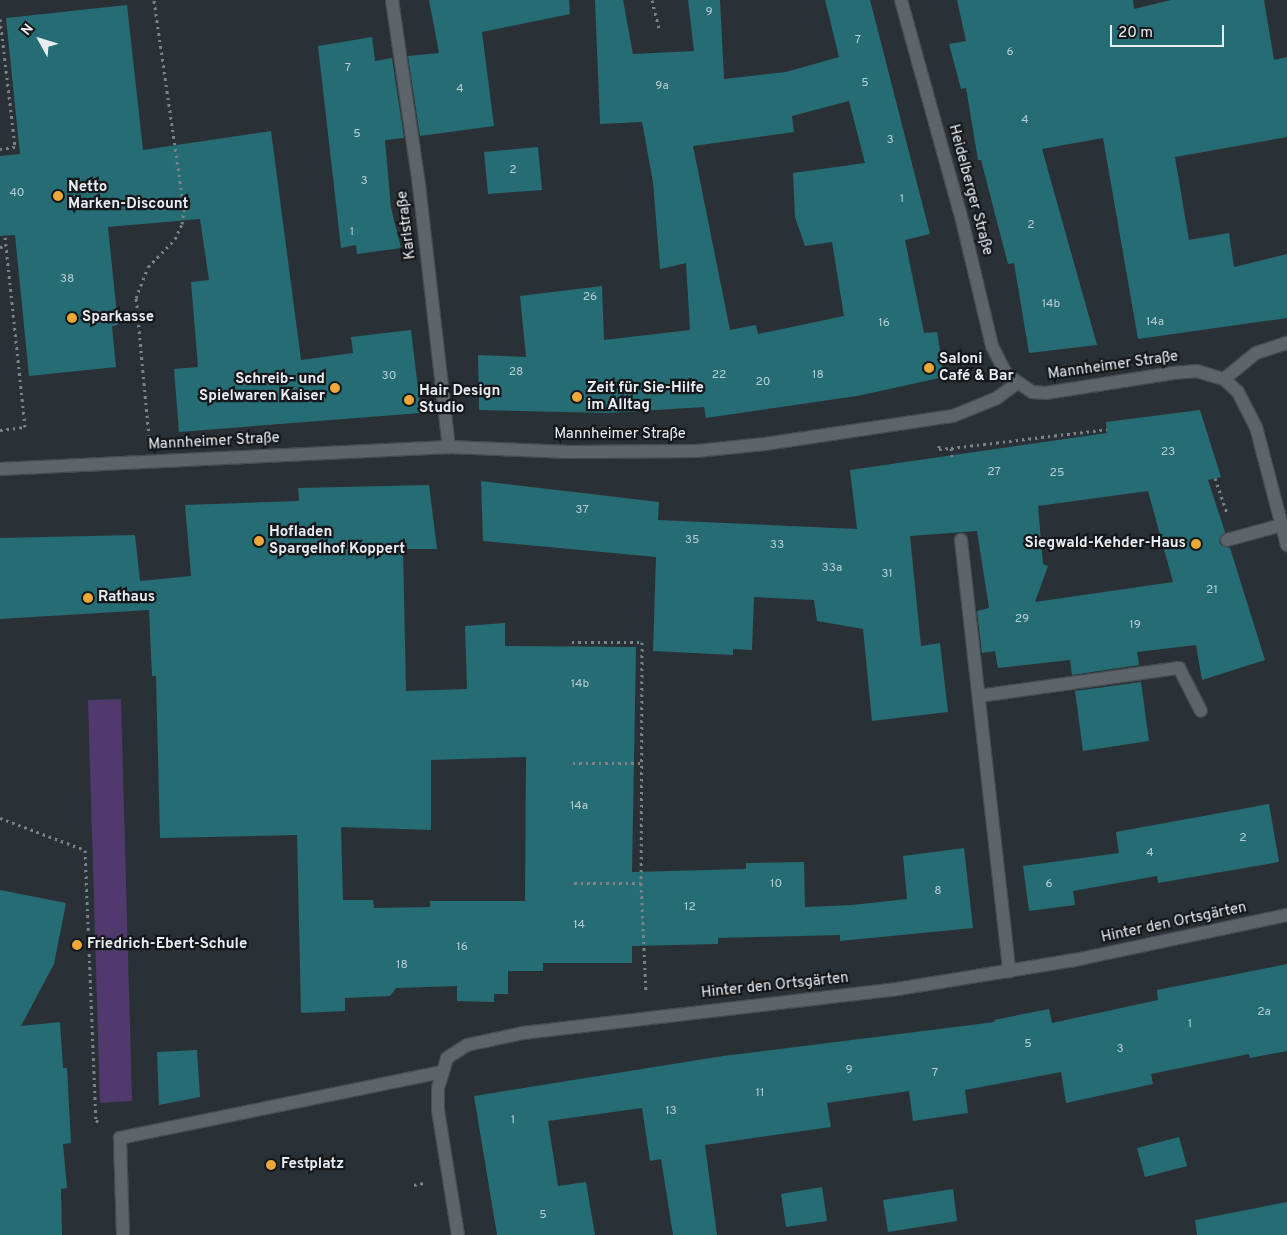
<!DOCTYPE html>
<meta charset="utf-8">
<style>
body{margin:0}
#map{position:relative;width:1287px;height:1235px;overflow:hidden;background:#2a3136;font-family:Overpass,sans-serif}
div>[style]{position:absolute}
.green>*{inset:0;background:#50396d}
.building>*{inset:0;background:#266c74}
.path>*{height:3px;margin-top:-1.5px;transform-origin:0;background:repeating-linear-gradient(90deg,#7c8286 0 2.5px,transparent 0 6.5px)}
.roads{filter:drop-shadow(1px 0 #464c50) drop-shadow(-1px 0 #464c50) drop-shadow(0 1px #464c50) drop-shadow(0 -1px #464c50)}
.service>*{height:12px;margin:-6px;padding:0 6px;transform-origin:6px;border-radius:6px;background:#5d646a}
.minor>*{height:12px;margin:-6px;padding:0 6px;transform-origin:6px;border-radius:6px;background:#5d646a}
.tertiary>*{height:12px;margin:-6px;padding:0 6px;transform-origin:6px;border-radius:6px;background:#5d646a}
.dots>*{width:14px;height:14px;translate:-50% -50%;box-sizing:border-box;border:2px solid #15181b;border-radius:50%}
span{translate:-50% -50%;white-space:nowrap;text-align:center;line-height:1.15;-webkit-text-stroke:4.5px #15181b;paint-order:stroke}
.number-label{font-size:12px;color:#b8cdd1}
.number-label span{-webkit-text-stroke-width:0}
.poi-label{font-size:15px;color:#e9edf0;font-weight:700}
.left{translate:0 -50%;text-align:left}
.right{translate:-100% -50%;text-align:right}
.street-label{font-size:15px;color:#e9edf0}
.north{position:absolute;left:15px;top:15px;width:50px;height:50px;-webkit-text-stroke:4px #15181b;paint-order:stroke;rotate:309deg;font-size:14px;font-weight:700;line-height:20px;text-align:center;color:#e9edf0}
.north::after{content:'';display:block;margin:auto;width:18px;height:22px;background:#e9edf0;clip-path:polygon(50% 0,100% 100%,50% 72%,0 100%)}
.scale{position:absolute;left:1110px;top:25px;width:114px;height:22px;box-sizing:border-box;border:2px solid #e9edf0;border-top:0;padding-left:6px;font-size:15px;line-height:18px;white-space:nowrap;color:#e9edf0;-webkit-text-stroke:4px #15181b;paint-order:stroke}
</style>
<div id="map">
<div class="green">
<i style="clip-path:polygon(121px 699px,132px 1101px,100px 1103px,88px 700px)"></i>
</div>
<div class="building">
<i style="clip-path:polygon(429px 0,569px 0,570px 14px,482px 32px,494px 126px,420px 136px,408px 56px,439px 53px)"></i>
<i style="clip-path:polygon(evenodd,595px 0,623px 0,633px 54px,694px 51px,688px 0,720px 0,724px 79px,786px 72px,839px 57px,825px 0,870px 0,930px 234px,905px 240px,924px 333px,937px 332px,944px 377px,857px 396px,706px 418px,704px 407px,608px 413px,479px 410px,478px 355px,526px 357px,520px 296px,602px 286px,604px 340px,690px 330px,686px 263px,660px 269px,653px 182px,642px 122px,600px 124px,595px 0,849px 101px,865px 163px,793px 173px,795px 217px,805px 246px,832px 242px,844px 316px,758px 334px,756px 325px,730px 330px,693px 146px,794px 132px,792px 116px,849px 101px)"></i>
<i style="clip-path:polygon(957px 0,1133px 0,1134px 9px,1171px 0,1264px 0,1274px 60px,1287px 57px,1287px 137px,1175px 157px,1189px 240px,1229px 233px,1234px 267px,1287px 254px,1287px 318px,1138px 339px,1103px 138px,1042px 149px,1097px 345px,1029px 353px,1014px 263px,1008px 264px,981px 160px,978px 160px,966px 88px,961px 89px,949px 44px,966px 41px)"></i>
<i style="clip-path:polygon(127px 5px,143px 150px,271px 131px,301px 360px,353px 353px,351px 337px,411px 330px,421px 413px,179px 432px,174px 369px,198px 367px,191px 282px,209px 280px,200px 219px,108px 227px,118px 325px,112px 326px,116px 367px,29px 376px,15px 235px,0 236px,0 156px,20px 154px,6px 18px)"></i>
<i style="clip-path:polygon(372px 37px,375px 61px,392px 58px,404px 138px,385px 140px,391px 208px,401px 248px,357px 254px,356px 245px,341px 248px,318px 46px)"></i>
<i style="clip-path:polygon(538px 147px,542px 190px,488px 194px,484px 152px)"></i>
<i style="clip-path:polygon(evenodd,1200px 410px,1221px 477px,1208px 480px,1225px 532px,1219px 542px,1222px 546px,1230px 548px,1265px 660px,1202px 680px,1196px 645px,1137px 652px,1139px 665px,1072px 675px,1070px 660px,998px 668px,995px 651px,982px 653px,977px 611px,989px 608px,977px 531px,910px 536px,921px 646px,940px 643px,948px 712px,872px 721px,863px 629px,817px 621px,814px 600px,754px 597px,752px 650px,733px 649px,733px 655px,653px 651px,656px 557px,483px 541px,481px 481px,659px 502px,658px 520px,857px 529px,850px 470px,1107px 433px,1106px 422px,1200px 410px,1148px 491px,1173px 582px,1035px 602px,1048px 566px,1043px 564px,1038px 506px,1148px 491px)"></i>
<i style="clip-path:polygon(evenodd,429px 485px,437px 549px,403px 549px,406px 691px,467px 689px,465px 626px,505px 623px,505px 646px,636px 647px,632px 872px,746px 869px,746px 863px,804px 862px,805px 907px,852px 905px,907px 899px,903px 856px,964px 848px,973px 928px,840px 941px,840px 935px,718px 938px,718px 944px,632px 946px,632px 963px,543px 963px,543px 971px,508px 971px,508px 994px,494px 994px,494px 1002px,457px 1001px,457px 986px,396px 988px,390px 996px,345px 998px,345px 1011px,301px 1013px,297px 835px,160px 838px,156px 676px,152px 676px,149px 610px,0 619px,0 538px,135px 535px,140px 581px,191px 576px,185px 505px,299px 501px,298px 488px,429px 485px,526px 757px,525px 901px,430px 901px,430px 907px,374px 908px,373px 900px,343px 900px,341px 827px,431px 830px,431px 760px,526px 757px)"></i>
<i style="clip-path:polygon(1141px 682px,1149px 741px,1083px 751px,1075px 691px)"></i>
<i style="clip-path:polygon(1269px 804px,1279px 862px,1158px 883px,1157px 876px,1073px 891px,1075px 905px,1029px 911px,1023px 866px,1119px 853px,1116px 832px)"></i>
<i style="clip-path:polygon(0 890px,66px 903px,54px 964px,21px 1026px,60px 1022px,63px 1068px,67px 1068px,71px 1143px,63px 1144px,67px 1188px,61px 1189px,62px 1235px,0 1235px)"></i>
<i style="clip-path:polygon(1287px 964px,1287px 1051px,1250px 1058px,1249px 1054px,1151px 1074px,1153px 1084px,1066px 1103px,1061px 1072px,965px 1090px,968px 1113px,913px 1121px,909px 1091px,827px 1103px,831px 1127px,705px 1145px,717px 1235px,673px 1235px,661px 1159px,650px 1161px,642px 1108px,548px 1121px,558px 1186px,586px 1182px,595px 1235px,497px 1235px,474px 1096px,723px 1056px,995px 1022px,994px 1020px,1049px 1009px,1052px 1023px,1158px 1000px,1157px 990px)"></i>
<i style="clip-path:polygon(197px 1050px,200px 1097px,159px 1105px,157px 1052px)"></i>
<i style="clip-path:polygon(1179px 1137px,1187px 1166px,1145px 1177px,1137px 1148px)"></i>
<i style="clip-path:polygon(822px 1187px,827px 1221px,786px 1227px,781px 1194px)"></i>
<i style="clip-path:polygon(953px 1189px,957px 1221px,888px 1232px,883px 1200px)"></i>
<i style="clip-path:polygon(1287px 1202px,1287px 1235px,1197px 1235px,1195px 1220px)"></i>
</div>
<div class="path">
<i style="left:652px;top:0;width:30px;rotate:76deg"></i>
<i style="left:0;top:19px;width:129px;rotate:83.3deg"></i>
<i style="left:15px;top:147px;width:15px;rotate:172deg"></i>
<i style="left:0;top:247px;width:6px;rotate:-9deg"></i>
<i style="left:6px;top:246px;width:10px;rotate:-96deg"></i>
<i style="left:0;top:430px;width:25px;rotate:-7deg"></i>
<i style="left:25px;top:427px;width:182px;rotate:-96deg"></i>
<i style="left:149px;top:437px;width:140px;rotate:-95.3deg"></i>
<i style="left:136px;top:298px;width:33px;rotate:-69deg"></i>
<i style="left:148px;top:267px;width:39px;rotate:-46deg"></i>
<i style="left:175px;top:239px;width:17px;rotate:-65deg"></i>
<i style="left:182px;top:224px;width:15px;rotate:-82deg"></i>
<i style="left:184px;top:209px;width:211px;rotate:-98.2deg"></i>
<i style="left:939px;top:445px;width:4px;rotate:90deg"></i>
<i style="left:939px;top:449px;width:12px;rotate:-5deg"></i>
<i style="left:951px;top:448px;width:9px;rotate:84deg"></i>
<i style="left:951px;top:448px;width:157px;rotate:-6.9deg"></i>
<i style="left:1215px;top:478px;width:37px;rotate:71deg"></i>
<i style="left:572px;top:642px;width:70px"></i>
<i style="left:642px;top:642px;width:241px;rotate:90.2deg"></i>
<i style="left:641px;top:883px;width:109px;rotate:87.4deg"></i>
<i style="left:573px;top:763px;width:69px"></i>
<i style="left:0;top:818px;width:91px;rotate:20.6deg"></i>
<i style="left:85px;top:850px;width:270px;rotate:87.7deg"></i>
<i style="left:96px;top:1120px;width:4px;rotate:45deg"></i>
<i style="left:574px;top:883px;width:67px"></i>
<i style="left:414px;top:1185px;width:10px;rotate:-11deg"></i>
</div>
<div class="roads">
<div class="service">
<i style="left:961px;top:540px;width:434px;rotate:83.6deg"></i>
<i style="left:1227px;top:540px;width:57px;rotate:-15.3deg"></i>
<i style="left:979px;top:696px;width:202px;rotate:-8deg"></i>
<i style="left:1179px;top:668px;width:48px;rotate:62.9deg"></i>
<i style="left:123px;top:1235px;width:97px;rotate:-91.8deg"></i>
<i style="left:120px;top:1138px;width:329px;rotate:-11.6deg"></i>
</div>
<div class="minor">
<i style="left:392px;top:0;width:187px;rotate:81.7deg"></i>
<i style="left:419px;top:185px;width:264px;rotate:83.5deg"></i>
<i style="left:1224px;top:379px;width:41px;rotate:-39.1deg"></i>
<i style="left:1256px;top:353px;width:33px;rotate:-18deg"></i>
<i style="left:0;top:469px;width:450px;rotate:-2.8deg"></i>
<i style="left:449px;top:447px;width:121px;rotate:2.4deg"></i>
<i style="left:570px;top:452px;width:127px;rotate:-0.5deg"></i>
<i style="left:697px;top:451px;width:68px;rotate:-5.9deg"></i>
<i style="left:765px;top:444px;width:190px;rotate:-8.5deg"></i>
<i style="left:953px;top:416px;width:48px;rotate:-22.2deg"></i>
<i style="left:997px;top:398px;width:25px;rotate:-37deg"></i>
<i style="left:458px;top:1235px;width:127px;rotate:-99.1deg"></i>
<i style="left:438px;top:1110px;width:22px;rotate:-90deg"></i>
<i style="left:438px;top:1088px;width:31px;rotate:-73deg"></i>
<i style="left:447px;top:1058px;width:24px;rotate:-33deg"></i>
<i style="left:467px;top:1045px;width:57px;rotate:-12.1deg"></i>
<i style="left:523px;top:1033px;width:371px;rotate:-6.7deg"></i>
<i style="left:891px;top:990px;width:186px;rotate:-9.3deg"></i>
<i style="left:1075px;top:960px;width:217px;rotate:-12deg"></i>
</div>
<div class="tertiary">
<i style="left:901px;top:0;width:232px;rotate:74.5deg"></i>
<i style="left:963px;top:224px;width:125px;rotate:76.6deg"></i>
<i style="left:992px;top:346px;width:33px;rotate:63deg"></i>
<i style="left:1007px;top:375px;width:30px;rotate:34deg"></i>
<i style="left:1032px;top:392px;width:14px;rotate:4deg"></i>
<i style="left:1046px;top:393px;width:129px;rotate:-8.9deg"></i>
<i style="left:1173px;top:373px;width:24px;rotate:-5deg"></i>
<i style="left:1197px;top:371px;width:28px;rotate:17deg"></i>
<i style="left:1224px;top:379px;width:19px;rotate:43deg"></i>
<i style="left:1238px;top:392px;width:39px;rotate:63deg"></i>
<i style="left:1256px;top:427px;width:122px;rotate:75.3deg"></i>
</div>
</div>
<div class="dots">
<i style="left:58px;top:196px;background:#eca93a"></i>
<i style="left:72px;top:318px;background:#eca93a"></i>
<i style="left:929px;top:368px;background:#eca93a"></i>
<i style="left:335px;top:388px;background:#eca93a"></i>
<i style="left:577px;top:397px;background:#eca93a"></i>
<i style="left:409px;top:400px;background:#eca93a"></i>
<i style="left:259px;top:541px;background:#eca93a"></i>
<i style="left:1196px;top:544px;background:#eca93a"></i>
<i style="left:88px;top:598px;background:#eca93a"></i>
<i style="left:77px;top:945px;background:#eca93a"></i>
<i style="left:271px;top:1165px;background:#eca93a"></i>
</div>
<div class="number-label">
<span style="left:709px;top:13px">9</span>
<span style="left:858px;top:41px">7</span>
<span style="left:1010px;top:53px">6</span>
<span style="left:348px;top:69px">7</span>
<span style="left:865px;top:84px">5</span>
<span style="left:662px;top:87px">9a</span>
<span style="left:460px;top:90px">4</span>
<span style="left:1025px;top:121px">4</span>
<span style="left:357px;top:135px">5</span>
<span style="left:890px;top:141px">3</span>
<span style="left:513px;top:171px">2</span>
<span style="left:364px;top:182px">3</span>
<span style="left:17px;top:194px">40</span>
<span style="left:902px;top:200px">1</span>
<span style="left:1031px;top:226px">2</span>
<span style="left:352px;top:233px">1</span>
<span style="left:67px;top:280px">38</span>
<span style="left:590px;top:298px">26</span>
<span style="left:1051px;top:305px">14b</span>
<span style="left:1155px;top:323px">14a</span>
<span style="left:884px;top:324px">16</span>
<span style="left:516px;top:373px">28</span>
<span style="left:719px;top:376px">22</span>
<span style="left:818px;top:376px">18</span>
<span style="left:389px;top:377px">30</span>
<span style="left:763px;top:383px">20</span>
<span style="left:1168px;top:453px">23</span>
<span style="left:994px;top:473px">27</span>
<span style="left:1057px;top:474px">25</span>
<span style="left:582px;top:511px">37</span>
<span style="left:692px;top:541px">35</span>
<span style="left:777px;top:546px">33</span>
<span style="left:832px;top:569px">33a</span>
<span style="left:887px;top:575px">31</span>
<span style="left:1212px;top:591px">21</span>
<span style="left:1022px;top:620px">29</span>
<span style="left:1135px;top:626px">19</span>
<span style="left:580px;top:685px">14b</span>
<span style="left:579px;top:807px">14a</span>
<span style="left:1243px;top:839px">2</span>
<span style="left:1150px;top:854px">4</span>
<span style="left:776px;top:885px">10</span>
<span style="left:1049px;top:885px">6</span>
<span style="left:938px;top:892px">8</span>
<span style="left:690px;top:908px">12</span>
<span style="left:579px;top:926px">14</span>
<span style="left:462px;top:948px">16</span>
<span style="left:402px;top:966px">18</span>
<span style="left:1264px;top:1013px">2a</span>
<span style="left:1190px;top:1025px">1</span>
<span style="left:1028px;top:1045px">5</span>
<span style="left:1120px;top:1050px">3</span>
<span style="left:849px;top:1071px">9</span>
<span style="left:935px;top:1074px">7</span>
<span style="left:760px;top:1094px">11</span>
<span style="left:671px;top:1112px">13</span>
<span style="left:513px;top:1121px">1</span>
<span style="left:543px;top:1216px">5</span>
</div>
<div class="poi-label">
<span class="left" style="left:68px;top:196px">Netto<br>Marken-Discount</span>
<span class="left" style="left:82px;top:318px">Sparkasse</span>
<span class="left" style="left:939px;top:368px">Saloni<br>Café &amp; Bar</span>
<span class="right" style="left:325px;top:388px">Schreib- und<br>Spielwaren Kaiser</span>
<span class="left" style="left:587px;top:397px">Zeit für Sie-Hilfe<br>im Alltag</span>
<span class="left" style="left:419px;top:400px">Hair Design<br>Studio</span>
<span class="left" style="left:269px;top:541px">Hofladen<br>Spargelhof Koppert</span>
<span class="right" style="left:1186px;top:544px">Siegwald-Kehder-Haus</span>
<span class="left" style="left:98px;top:598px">Rathaus</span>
<span class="left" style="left:87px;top:945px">Friedrich-Ebert-Schule</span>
<span class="left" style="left:281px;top:1165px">Festplatz</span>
</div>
<div class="street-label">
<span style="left:970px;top:190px;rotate:75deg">Heidelberger Straße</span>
<span style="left:407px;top:225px;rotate:-97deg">Karlstraße</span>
<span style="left:1113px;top:366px;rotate:-8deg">Mannheimer Straße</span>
<span style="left:620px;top:435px">Mannheimer Straße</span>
<span style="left:214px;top:442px;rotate:-3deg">Mannheimer Straße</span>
<span style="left:1174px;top:923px;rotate:-12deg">Hinter den Ortsgärten</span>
<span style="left:775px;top:986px;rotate:-6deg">Hinter den Ortsgärten</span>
</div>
<div class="north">N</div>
<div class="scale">20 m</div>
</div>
